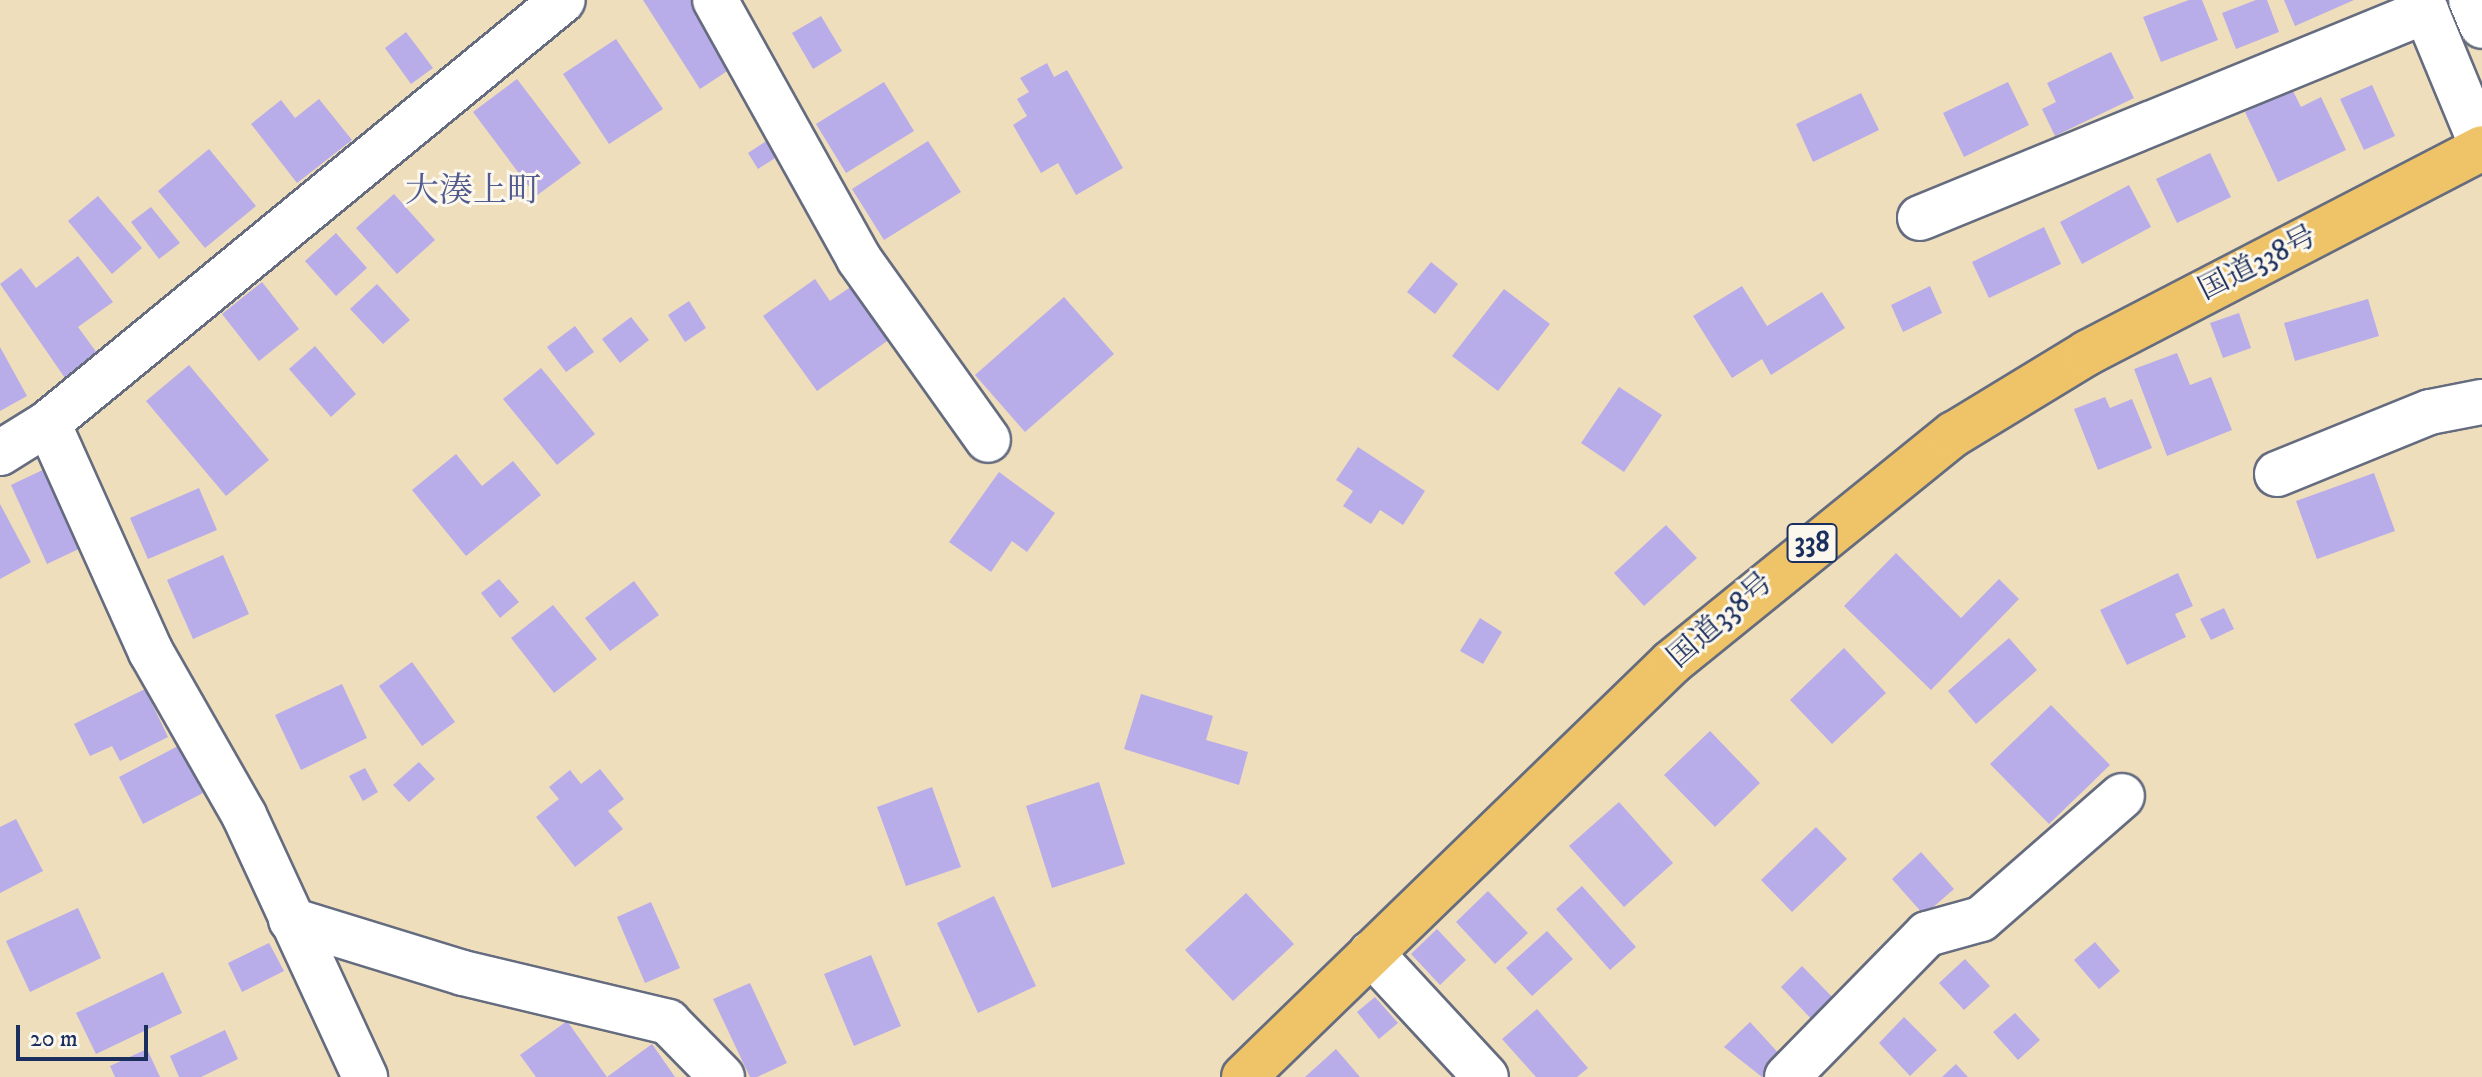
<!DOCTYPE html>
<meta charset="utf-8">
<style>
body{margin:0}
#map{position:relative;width:2482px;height:1077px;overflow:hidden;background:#efdebc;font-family:"IM FELL DW Pica","Noto Serif JP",serif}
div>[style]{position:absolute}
.building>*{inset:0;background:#b8ace9}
.roads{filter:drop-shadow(2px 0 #656c7f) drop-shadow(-2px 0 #656c7f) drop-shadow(0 2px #656c7f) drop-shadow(0 -2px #656c7f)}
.minor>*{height:44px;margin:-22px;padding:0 22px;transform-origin:22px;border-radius:22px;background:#fff}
.highway>*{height:44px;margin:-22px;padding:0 22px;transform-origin:22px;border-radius:22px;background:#efc469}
span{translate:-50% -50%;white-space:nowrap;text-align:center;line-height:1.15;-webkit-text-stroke:6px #fbf7ec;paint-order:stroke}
.shield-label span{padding:2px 6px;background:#fbf7ec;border:2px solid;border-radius:6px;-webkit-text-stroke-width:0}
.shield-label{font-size:28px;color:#1b2f5e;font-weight:700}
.street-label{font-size:30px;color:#1b2f5e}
.quarter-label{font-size:34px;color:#525b8f}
.scale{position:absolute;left:16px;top:1025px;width:132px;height:36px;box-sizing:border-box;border:4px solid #1b2f5e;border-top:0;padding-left:10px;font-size:24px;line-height:28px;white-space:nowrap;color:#1b2f5e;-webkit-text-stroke:6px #fbf7ec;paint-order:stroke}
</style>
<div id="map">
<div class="building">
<i style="clip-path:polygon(643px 0,692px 0,735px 66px,700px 89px)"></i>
<i style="clip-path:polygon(2189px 0,2202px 0,2218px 40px,2161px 62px,2143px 17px)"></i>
<i style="clip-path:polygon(2256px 0,2267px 0,2279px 32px,2236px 49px,2222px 13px)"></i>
<i style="clip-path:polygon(2284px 0,2354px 0,2295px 26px)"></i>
<i style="clip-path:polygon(821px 16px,842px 51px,813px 69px,792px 33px)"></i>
<i style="clip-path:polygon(406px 32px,433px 68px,411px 84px,385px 48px)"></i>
<i style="clip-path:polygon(616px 39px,663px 109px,609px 144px,563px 74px)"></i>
<i style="clip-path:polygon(2111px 52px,2134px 98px,2055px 136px,2042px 109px,2056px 102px,2047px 83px)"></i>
<i style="clip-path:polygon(1047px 63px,1054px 77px,1067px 70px,1123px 168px,1076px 195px,1058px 163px,1041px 173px,1013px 125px,1027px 116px,1017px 99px,1029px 92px,1020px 78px)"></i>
<i style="clip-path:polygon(517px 79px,581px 163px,536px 196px,473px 112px)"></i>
<i style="clip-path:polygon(884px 82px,914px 131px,846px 173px,816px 124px)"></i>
<i style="clip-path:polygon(2008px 82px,2029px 125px,1964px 157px,1943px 113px)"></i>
<i style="clip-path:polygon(2372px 85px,2395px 136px,2364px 150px,2340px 99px)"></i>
<i style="clip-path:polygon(2292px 89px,2301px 107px,2321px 97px,2346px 150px,2278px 182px,2245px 112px)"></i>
<i style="clip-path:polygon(1861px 93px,1879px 130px,1813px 162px,1796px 124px)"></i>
<i style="clip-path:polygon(319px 99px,352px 140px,297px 183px,251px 124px,281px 100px,295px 118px)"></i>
<i style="clip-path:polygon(777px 134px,787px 150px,758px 169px,748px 153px)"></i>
<i style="clip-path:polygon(928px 141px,961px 192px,884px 240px,852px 189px)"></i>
<i style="clip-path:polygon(209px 149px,256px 206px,205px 248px,158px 191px)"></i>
<i style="clip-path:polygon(2210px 153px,2231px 197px,2177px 223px,2156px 179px)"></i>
<i style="clip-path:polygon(2129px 185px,2151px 227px,2082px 264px,2060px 222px)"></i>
<i style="clip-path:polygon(394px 194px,435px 240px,397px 274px,356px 228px)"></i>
<i style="clip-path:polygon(98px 196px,142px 248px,112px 274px,68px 221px)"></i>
<i style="clip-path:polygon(151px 207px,180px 243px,159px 259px,131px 222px)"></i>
<i style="clip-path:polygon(2044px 227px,2061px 264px,1989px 298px,1972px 262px)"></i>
<i style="clip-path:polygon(336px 233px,367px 268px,336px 296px,305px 261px)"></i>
<i style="clip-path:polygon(78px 256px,113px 302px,78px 327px,97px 353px,65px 378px,0 284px,21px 268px,36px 288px)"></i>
<i style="clip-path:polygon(1431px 262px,1458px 284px,1435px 314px,1407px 292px)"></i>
<i style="clip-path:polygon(815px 279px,830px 301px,852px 286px,890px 339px,817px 391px,763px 316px)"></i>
<i style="clip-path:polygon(262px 282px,299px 329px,259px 361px,222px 314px)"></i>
<i style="clip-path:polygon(377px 284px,410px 320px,383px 344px,350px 309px)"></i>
<i style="clip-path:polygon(1742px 286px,1767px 326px,1822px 292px,1845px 328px,1771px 375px,1762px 359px,1732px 378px,1693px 316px)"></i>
<i style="clip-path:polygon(1930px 286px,1942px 313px,1903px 332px,1891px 305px)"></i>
<i style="clip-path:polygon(1504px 289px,1550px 324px,1498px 391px,1452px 356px)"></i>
<i style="clip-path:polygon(1064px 297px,1114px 354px,1025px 432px,975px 375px)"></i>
<i style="clip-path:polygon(2368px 299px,2379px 336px,2295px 361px,2284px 323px)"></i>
<i style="clip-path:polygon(689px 301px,706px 328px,685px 342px,668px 315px)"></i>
<i style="clip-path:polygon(2239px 313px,2251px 348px,2223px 358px,2210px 323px)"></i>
<i style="clip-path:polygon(631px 317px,649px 340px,620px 363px,602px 339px)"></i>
<i style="clip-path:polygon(575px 326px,594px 352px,566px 372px,547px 347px)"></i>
<i style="clip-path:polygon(315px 346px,356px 394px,331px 417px,289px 369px)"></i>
<i style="clip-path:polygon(0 347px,27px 396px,0 411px)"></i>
<i style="clip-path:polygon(2177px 353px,2190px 385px,2211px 377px,2232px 430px,2167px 456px,2134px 369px)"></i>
<i style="clip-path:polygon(189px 365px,269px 460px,226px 496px,146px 401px)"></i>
<i style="clip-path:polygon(541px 368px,595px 434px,557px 465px,503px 399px)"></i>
<i style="clip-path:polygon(1619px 387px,1662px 415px,1624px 472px,1581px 443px)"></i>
<i style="clip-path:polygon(2105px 397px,2110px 408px,2132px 399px,2152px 448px,2098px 470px,2074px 409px)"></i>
<i style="clip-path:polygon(1358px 447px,1425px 491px,1403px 525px,1380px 510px,1371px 524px,1343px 506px,1353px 491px,1336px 480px)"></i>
<i style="clip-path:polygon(456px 454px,482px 486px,513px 461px,541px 495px,466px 556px,412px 490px)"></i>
<i style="clip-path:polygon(51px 466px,87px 545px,47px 564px,11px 485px)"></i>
<i style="clip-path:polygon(999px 472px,1055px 513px,1027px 552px,1012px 541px,991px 572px,949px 542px)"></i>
<i style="clip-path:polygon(2374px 473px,2395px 531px,2317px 559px,2296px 501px)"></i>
<i style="clip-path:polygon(199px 488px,217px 530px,148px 559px,130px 518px)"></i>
<i style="clip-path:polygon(0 504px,31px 562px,0 579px)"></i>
<i style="clip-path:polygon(1666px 525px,1697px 558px,1644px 606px,1614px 573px)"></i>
<i style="clip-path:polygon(1896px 553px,1961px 618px,1999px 579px,2019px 599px,1931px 690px,1844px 606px)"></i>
<i style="clip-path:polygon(223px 555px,249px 614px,193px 639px,167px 580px)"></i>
<i style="clip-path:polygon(2178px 573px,2193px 606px,2175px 614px,2186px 637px,2127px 665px,2100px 610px)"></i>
<i style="clip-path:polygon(499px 579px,519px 602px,500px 618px,481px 593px)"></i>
<i style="clip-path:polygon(634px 581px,659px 615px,610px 651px,585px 618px)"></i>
<i style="clip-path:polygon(553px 605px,597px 659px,554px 693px,511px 638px)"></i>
<i style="clip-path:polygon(2224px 608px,2234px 629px,2211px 640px,2200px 619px)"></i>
<i style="clip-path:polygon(1480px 618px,1502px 632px,1483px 664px,1460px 651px)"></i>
<i style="clip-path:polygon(2009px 638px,2037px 670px,1976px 724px,1948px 691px)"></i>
<i style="clip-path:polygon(1844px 648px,1886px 693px,1832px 744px,1790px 700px)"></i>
<i style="clip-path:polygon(412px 662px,455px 722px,422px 746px,379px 686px)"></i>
<i style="clip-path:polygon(342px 684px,367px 738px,301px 770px,275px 715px)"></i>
<i style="clip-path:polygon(145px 689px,168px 737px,120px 761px,112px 746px,90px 756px,74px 724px)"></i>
<i style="clip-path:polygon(1141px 694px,1213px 716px,1206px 740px,1248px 752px,1239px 785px,1124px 749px)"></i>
<i style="clip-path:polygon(2051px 705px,2110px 765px,2049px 824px,1990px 764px)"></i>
<i style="clip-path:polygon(1710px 731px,1760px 783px,1715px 827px,1664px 775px)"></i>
<i style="clip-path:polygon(178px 746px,203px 793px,143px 824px,119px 777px)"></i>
<i style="clip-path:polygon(419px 762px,435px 779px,409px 802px,393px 785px)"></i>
<i style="clip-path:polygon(365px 768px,378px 792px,363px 801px,349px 776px)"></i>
<i style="clip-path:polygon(600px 769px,624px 799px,608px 811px,623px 829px,575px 867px,536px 817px,559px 799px,549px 787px,570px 770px,581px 784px)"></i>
<i style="clip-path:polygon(1099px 782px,1125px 864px,1052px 888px,1026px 806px)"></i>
<i style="clip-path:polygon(932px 787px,961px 867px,906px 886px,877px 807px)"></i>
<i style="clip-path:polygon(1619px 802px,1673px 863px,1624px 907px,1569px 846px)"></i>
<i style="clip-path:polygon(16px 819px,43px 871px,0 893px,0 827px)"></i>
<i style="clip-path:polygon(1816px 827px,1847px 859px,1792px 912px,1761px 880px)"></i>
<i style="clip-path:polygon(1921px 852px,1954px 889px,1924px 915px,1892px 879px)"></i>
<i style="clip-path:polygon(1582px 886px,1636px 947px,1610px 970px,1556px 909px)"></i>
<i style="clip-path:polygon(1488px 891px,1528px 933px,1495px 964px,1456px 922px)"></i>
<i style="clip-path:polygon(1246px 893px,1294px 944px,1233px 1001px,1185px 950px)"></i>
<i style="clip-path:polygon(994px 896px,1036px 986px,978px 1013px,937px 923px)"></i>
<i style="clip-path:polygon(651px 902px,680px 968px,645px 983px,617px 917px)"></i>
<i style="clip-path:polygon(78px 908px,101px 958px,30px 992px,6px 941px)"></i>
<i style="clip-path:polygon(1437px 929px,1466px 960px,1440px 985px,1411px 954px)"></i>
<i style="clip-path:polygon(1547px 931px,1573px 959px,1532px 996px,1506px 968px)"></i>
<i style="clip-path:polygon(2095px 942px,2120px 971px,2099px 989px,2074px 960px)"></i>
<i style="clip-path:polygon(269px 943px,284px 971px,242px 992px,228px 963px)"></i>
<i style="clip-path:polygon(871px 955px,901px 1026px,854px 1046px,824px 974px)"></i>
<i style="clip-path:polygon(1965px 959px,1990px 986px,1964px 1010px,1939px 983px)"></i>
<i style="clip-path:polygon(1802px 966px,1838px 1003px,1816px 1024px,1781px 987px)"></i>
<i style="clip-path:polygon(163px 972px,182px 1013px,96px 1054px,76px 1013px)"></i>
<i style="clip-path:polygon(750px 983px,787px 1063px,757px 1077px,750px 1077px,713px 999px)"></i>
<i style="clip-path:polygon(1375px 997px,1398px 1023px,1379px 1039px,1357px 1012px)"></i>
<i style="clip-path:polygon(1537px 1009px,1588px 1068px,1577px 1077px,1536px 1077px,1502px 1039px)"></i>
<i style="clip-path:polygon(2015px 1013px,2040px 1040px,2018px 1060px,1993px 1032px)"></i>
<i style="clip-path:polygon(1904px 1017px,1937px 1050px,1910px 1076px,1879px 1043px)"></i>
<i style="clip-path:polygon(567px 1021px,607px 1077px,652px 1044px,675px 1077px,536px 1077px,520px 1055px)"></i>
<i style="clip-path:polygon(1750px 1022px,1782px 1057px,1762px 1077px,1724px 1047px)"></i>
<i style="clip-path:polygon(225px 1030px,238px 1059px,201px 1077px,179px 1077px,170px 1056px)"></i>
<i style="clip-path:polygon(147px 1049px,160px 1077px,115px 1077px,110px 1066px)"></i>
<i style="clip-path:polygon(1336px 1049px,1360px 1077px,1305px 1077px)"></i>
<i style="clip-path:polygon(1956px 1064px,1968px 1077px,1942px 1077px)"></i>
</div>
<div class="roads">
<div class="minor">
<i style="left:715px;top:0;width:296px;rotate:60.9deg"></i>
<i style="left:859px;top:259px;width:222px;rotate:54.5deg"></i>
<i style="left:2471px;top:0;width:28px;rotate:67deg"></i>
<i style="left:1920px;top:218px;width:547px;rotate:-22.25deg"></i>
<i style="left:2426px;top:11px;width:146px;rotate:67.5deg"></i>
<i style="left:48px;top:423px;width:251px;rotate:65.8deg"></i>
<i style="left:151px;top:652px;width:188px;rotate:60.3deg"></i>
<i style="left:244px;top:815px;width:289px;rotate:65.2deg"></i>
<i style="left:0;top:453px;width:57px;rotate:-32deg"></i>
<i style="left:48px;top:423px;width:666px;rotate:-39.4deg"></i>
<i style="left:2277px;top:474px;width:165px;rotate:-22.1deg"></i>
<i style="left:2430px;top:412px;width:53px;rotate:-10.9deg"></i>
<i style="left:291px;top:920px;width:180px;rotate:17.1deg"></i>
<i style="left:463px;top:973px;width:211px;rotate:13.4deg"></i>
<i style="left:668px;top:1022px;width:77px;rotate:45.5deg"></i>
<i style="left:1371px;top:953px;width:169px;rotate:47.2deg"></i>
<i style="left:1787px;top:1077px;width:200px;rotate:-45.6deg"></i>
<i style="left:1927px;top:934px;width:56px;rotate:-15.5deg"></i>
<i style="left:1981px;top:919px;width:187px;rotate:-41.1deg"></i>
</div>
<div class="highway">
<i style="left:1244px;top:1077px;width:596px;rotate:-44.12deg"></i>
<i style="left:1672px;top:662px;width:363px;rotate:-39deg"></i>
<i style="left:1954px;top:434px;width:156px;rotate:-31.3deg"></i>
<i style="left:2087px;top:353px;width:445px;rotate:-27.4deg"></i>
</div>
</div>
<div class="shield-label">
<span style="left:1812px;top:543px">338</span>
</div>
<div class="street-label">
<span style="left:2258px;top:264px;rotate:-27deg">国道338号</span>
<span style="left:1721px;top:621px;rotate:-41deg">国道338号</span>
</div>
<div class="quarter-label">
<span style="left:473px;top:192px">大湊上町</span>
</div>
<div class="scale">20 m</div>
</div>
